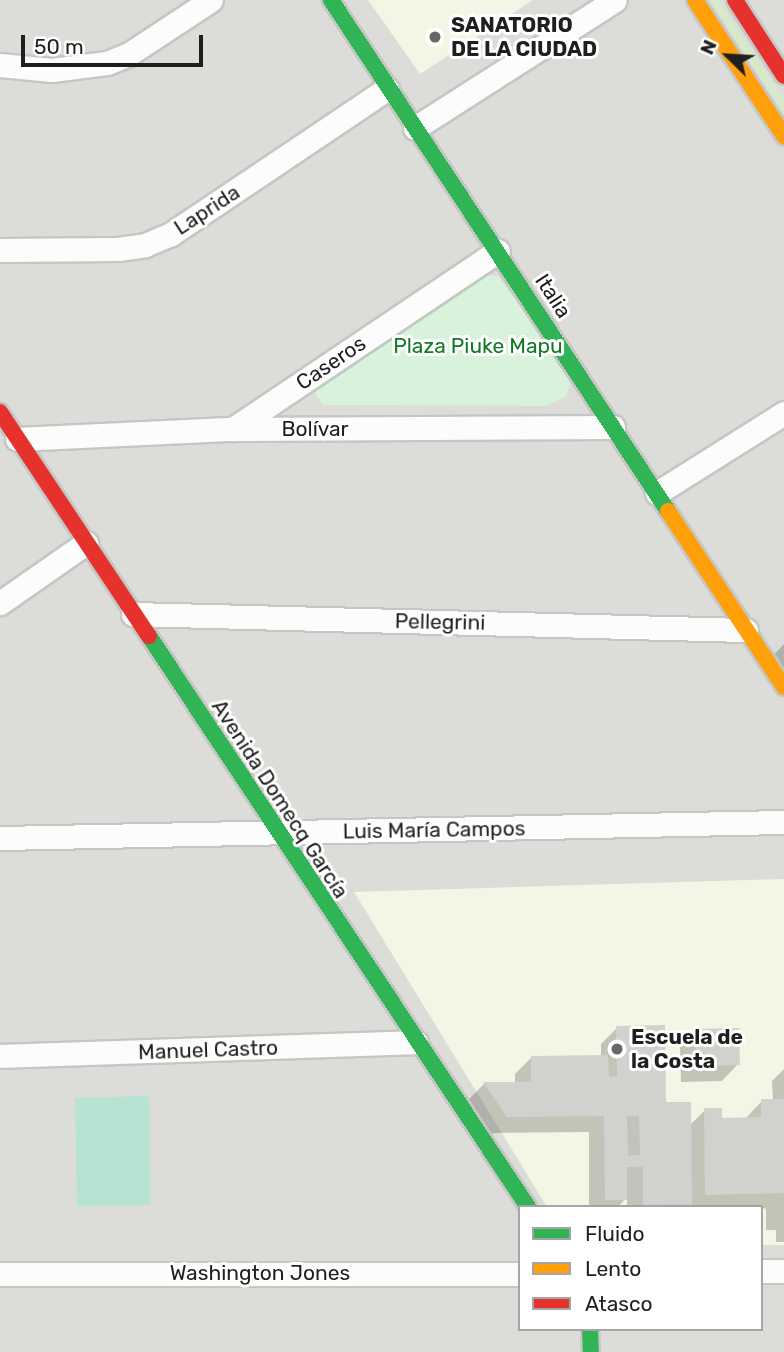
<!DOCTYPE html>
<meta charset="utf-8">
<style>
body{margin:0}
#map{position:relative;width:784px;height:1352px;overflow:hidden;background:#edede8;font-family:Rubik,sans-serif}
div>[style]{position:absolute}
.residential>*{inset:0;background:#dcdcd9}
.education>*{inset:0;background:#f4f6e5}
.grass>*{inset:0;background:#d6eac9}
.park>*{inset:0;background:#d8f2db}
.pitch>*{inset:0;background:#b6e3d4}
.shadow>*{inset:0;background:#0003}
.building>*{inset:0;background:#d2d1cd}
.roads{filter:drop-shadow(2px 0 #c6c6c4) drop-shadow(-2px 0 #c6c6c4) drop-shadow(0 2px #c6c6c4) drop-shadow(0 -2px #c6c6c4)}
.street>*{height:23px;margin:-11.5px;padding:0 11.5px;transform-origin:11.5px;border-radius:11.5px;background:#fcfcfc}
.fast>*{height:16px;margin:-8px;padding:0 8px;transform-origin:8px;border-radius:8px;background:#30b455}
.slow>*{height:16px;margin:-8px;padding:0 8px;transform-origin:8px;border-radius:8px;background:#ff9f0a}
.jam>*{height:16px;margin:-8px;padding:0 8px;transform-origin:8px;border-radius:8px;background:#e5322d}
.dots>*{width:19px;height:19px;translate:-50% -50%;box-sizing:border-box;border:4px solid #fff;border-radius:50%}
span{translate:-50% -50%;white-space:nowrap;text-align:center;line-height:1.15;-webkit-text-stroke:6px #fff;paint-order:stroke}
.poi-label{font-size:21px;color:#1f1f1f;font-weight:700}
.left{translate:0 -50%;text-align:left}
.street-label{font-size:21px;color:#1f1f1f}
.park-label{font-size:21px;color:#127927}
.legend{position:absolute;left:518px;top:1205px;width:245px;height:126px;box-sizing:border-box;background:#fff;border:2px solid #a5a5a5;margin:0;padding:9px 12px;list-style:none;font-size:21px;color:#1f1f1f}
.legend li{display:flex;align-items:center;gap:14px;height:35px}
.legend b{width:35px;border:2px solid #a5a5a5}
.north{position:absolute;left:693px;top:21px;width:70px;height:70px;-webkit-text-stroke:5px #fff;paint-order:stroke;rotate:294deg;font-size:19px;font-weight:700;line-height:28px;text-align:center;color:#1f1f1f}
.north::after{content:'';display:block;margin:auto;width:24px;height:32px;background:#1f1f1f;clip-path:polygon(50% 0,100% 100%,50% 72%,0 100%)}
.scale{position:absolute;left:21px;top:35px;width:182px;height:32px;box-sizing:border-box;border:4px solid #1f1f1f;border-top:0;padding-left:9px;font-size:21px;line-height:24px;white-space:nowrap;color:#1f1f1f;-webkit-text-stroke:5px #fff;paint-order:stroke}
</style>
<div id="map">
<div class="residential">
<i style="clip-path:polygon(evenodd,0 0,784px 0,784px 1352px,0 1352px,0 0,520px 1207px,761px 1207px,761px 1329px,520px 1329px,520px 1207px)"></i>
</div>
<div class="education">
<i style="clip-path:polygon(368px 0,533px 0,420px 74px)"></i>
<i style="clip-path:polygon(784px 879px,784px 1245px,761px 1245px,761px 1207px,547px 1207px,354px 892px)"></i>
</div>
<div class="grass">
<i style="clip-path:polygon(710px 0,719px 0,784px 100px,784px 114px)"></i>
</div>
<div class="park">
<i style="clip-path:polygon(480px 275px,498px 276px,572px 378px,566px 397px,545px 406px,323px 405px,315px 393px,318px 379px)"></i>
</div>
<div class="pitch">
<i style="clip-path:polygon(149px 1096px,150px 1205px,77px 1206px,75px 1098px)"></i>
</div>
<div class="shadow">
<i style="clip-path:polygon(784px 644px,784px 688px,767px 662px)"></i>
<i style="clip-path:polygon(617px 1028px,664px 1104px,689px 1126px,705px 1110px,720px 1120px,745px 1119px,762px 1101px,773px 1101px,772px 1081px,784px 1069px,784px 1242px,776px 1242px,776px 1230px,766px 1230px,766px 1209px,761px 1207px,690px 1207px,690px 1204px,687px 1207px,627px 1207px,627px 1197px,618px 1207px,589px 1207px,589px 1132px,490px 1133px,468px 1100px,484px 1084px,515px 1083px,515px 1074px,531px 1058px,601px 1057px,601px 1044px)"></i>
<i style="clip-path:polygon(696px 1031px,738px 1064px,722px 1081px,681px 1082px,680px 1047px)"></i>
</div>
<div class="building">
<i style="clip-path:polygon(evenodd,665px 1025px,666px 1102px,691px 1102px,692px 1204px,643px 1205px,643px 1167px,627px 1167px,627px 1200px,605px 1200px,604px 1116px,507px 1117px,483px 1082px,531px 1082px,531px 1056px,608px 1055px,609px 1077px,617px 1076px,616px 1026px,665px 1025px,627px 1116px,639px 1116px,640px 1155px,628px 1156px,627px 1116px)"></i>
<i style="clip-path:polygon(739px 1028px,740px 1065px,696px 1066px,696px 1029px)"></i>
<i style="clip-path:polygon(761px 1099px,784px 1099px,784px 1193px,705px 1195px,704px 1108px,722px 1108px,722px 1118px,761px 1117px)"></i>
</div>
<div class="roads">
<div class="street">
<i style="left:0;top:65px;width:52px;rotate:5.5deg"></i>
<i style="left:52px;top:70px;width:55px;rotate:-7.3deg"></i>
<i style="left:107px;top:63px;width:24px;rotate:-22deg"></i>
<i style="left:129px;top:54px;width:98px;rotate:-33.4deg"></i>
<i style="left:415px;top:128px;width:237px;rotate:-32.6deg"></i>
<i style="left:0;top:250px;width:118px;rotate:-0.5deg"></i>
<i style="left:118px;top:249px;width:27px;rotate:-8deg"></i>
<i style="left:145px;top:245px;width:28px;rotate:-23deg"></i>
<i style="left:171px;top:234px;width:260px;rotate:-33.9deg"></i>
<i style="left:233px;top:429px;width:319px;rotate:-33.9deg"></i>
<i style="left:17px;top:439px;width:216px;rotate:-2.7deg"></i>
<i style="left:233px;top:429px;width:380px;rotate:-0.3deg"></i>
<i style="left:657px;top:493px;width:150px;rotate:-32.2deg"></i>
<i style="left:0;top:603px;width:105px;rotate:-34.9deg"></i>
<i style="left:133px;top:614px;width:613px;rotate:1.5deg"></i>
<i style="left:0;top:838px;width:784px;rotate:-1.17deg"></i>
<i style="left:0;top:1056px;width:416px;rotate:-1.9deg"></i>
<i style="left:761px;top:1271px;width:23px"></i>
<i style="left:0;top:1274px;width:520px"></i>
</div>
<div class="fast">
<i style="left:331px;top:0;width:612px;rotate:56.6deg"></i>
<i style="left:149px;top:636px;width:685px;rotate:56.43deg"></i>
<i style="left:590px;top:1329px;width:23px;rotate:88deg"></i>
</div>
<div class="slow">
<i style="left:695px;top:0;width:163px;rotate:56.8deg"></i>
<i style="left:668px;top:511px;width:211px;rotate:56.6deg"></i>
</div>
<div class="jam">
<i style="left:735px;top:0;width:90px;rotate:57.2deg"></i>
<i style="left:0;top:412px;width:269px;rotate:56.4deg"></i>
</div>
</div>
<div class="dots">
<i style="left:435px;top:37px;background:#676765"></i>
<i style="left:617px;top:1049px;background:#676765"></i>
</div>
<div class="poi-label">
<span class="left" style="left:451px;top:37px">SANATORIO<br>DE LA CIUDAD</span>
<span class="left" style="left:631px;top:1049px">Escuela de<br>la Costa</span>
</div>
<div class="street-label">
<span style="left:207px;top:210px;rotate:-33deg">Laprida</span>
<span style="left:553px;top:296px;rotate:57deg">Italia</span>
<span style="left:331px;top:363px;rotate:-34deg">Caseros</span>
<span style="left:315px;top:429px">Bolívar</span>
<span style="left:440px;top:622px;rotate:1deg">Pellegrini</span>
<span style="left:280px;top:799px;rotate:57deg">Avenida Domecq García</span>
<span style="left:434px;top:830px;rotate:-1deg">Luis María Campos</span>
<span style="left:208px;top:1050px;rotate:-2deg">Manuel Castro</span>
<span style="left:260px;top:1273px">Washington Jones</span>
</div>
<div class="park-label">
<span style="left:478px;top:346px">Plaza Piuke Mapu</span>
</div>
<ul class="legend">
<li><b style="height:9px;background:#30b455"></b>Fluido</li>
<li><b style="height:9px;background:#ff9f0a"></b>Lento</li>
<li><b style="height:9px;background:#e5322d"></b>Atasco</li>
</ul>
<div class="north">N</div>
<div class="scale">50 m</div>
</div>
